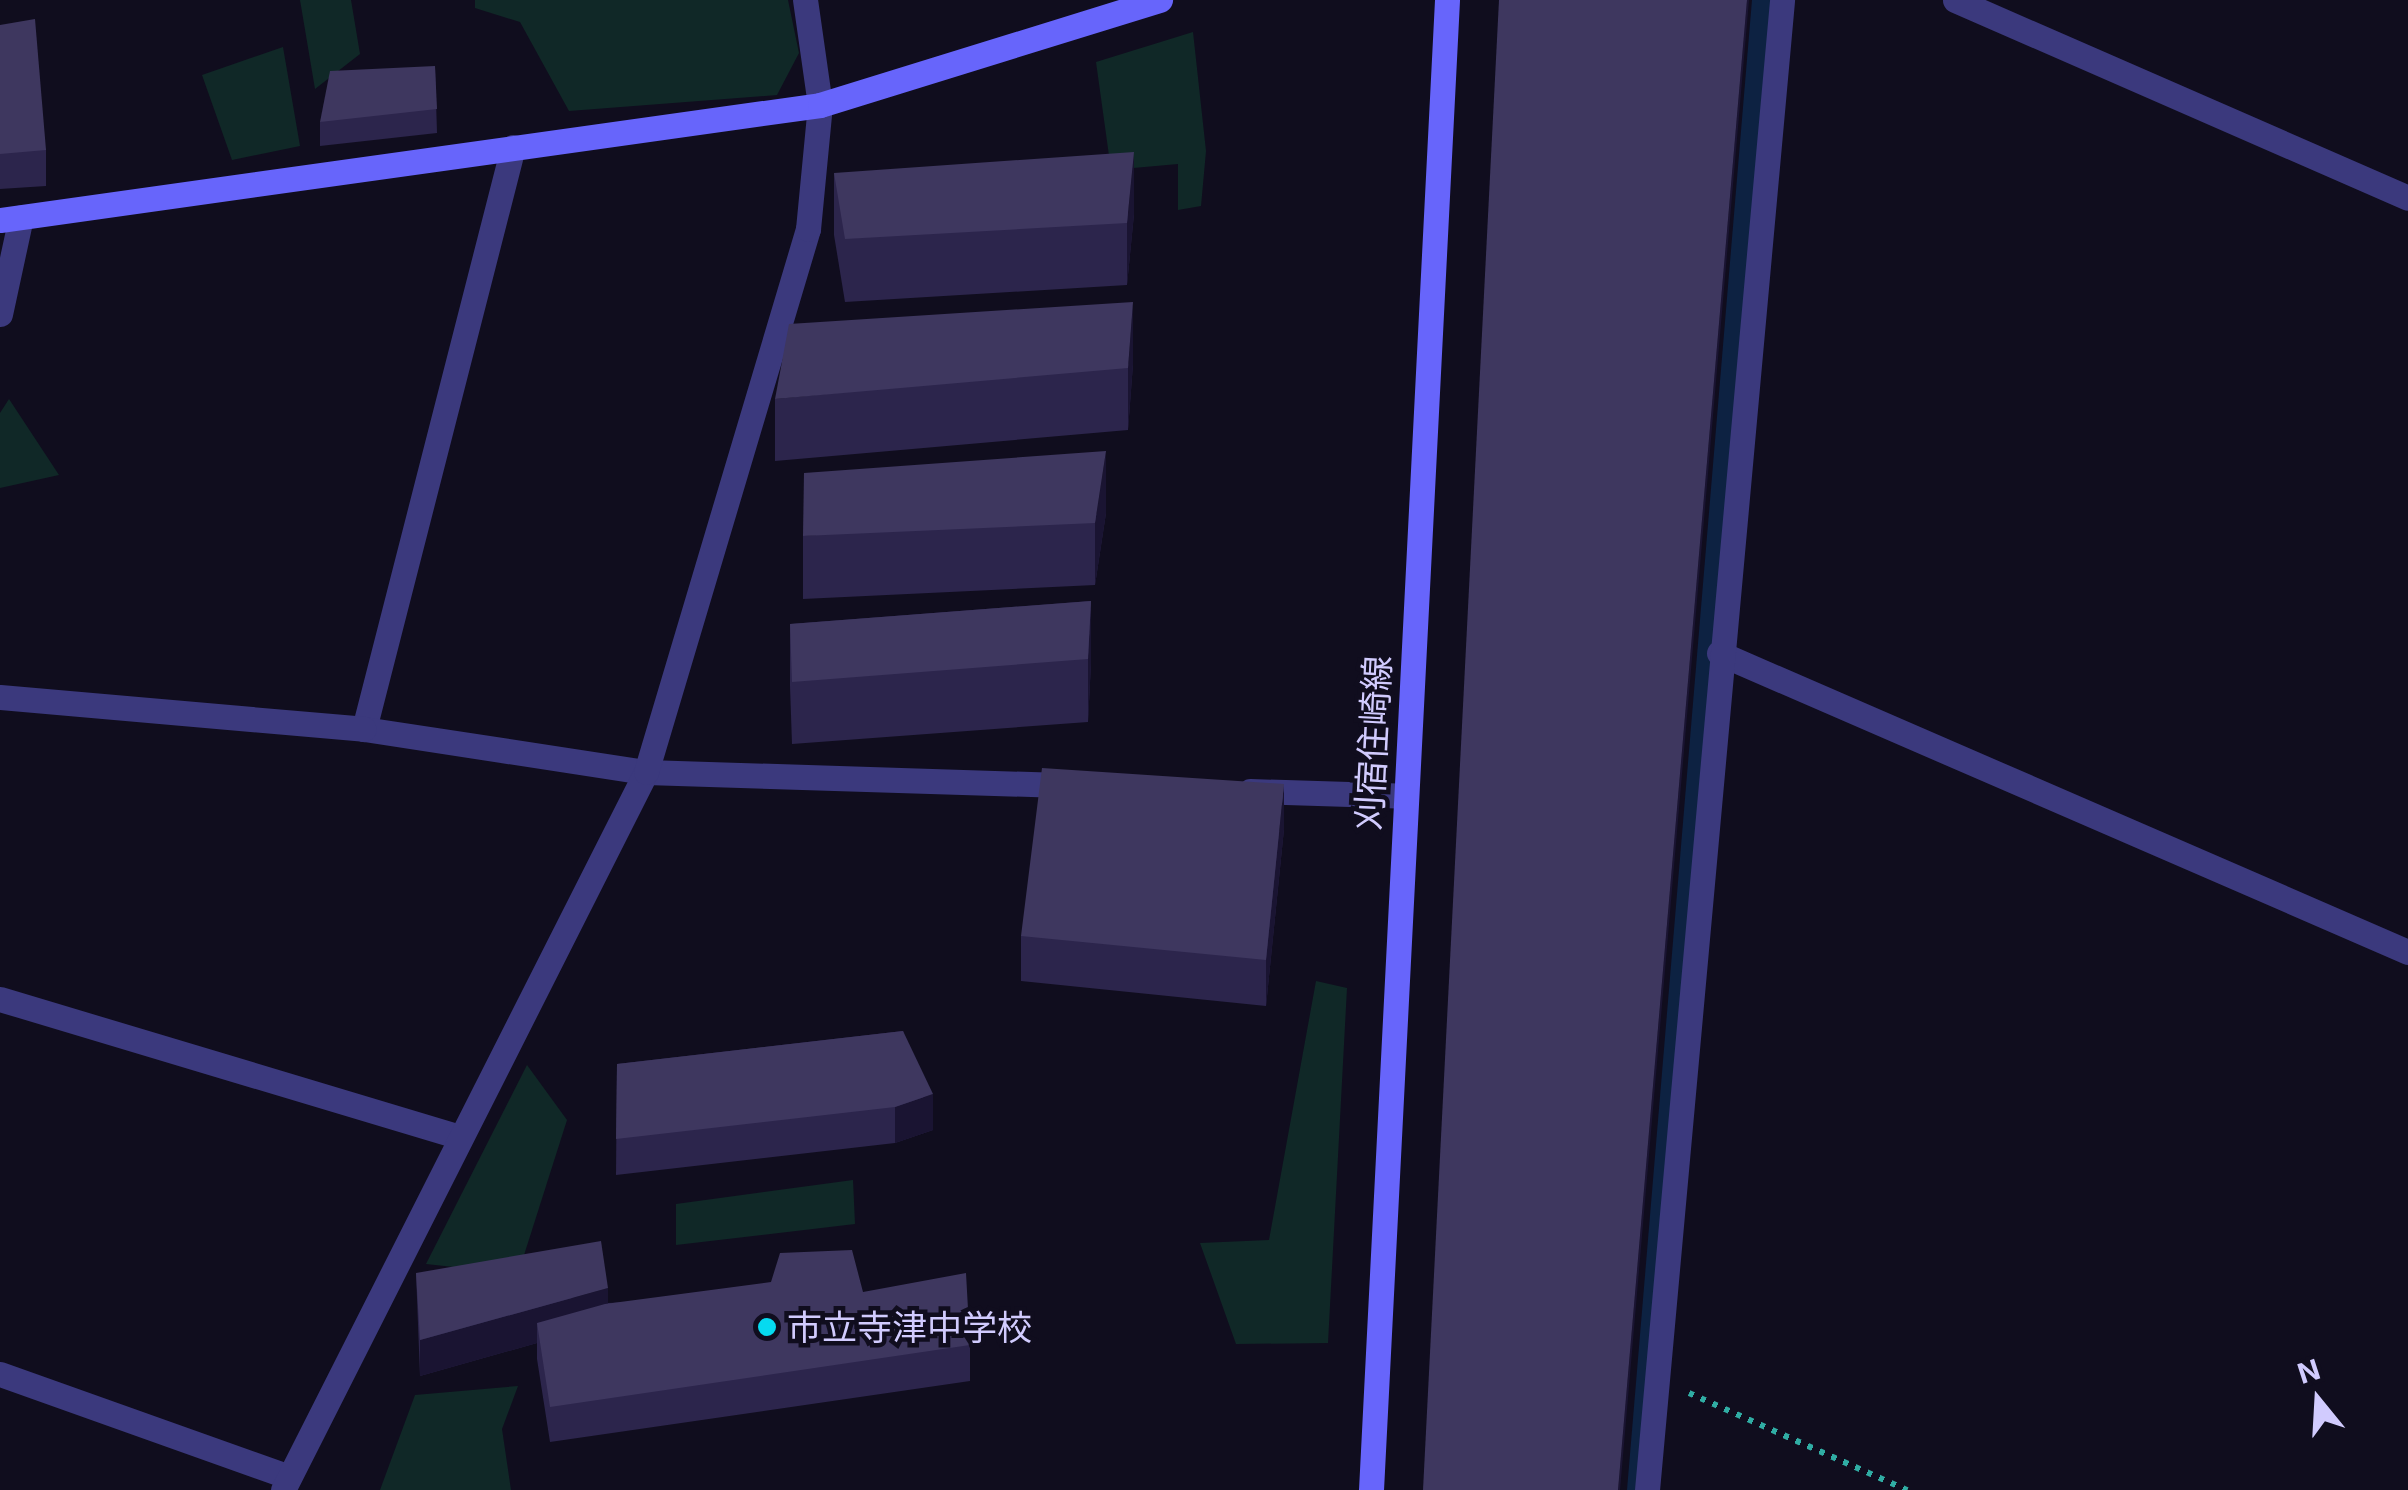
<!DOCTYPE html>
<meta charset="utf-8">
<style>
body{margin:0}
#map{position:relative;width:2408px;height:1490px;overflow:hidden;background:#100d1e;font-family:Inter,"Noto Sans JP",sans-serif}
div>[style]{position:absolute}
.green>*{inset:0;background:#102827}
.water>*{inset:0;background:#0d2242}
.path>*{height:6px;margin-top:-3px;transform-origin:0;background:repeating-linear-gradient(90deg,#30ada4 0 5px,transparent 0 13px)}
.street>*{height:25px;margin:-12.5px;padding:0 12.5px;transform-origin:12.5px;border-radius:12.5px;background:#3b397d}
.secondary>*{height:25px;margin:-12.5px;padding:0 12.5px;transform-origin:12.5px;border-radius:12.5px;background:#6765fb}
.wall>*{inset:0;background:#2c254c}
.shaded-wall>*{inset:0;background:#1a1432}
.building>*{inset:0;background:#3e375f}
.dots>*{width:28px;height:28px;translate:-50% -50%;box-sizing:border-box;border:5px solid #100d1e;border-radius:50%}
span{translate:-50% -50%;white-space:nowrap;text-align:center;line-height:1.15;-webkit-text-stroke:9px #100d1e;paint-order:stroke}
.street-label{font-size:35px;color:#d1cbfe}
.poi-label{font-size:35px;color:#d1cbfe}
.left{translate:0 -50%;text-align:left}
.north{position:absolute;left:2268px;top:1350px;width:100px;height:100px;-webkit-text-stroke:8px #100d1e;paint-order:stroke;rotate:342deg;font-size:28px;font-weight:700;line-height:40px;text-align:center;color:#d1cbfe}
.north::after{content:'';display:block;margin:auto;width:35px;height:45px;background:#d1cbfe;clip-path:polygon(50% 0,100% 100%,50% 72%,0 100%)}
</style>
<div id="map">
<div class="green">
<i style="clip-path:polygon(300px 0,351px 0,360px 54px,315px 89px)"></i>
<i style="clip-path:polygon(475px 0,788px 0,799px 53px,777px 95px,569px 111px,520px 22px,475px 8px)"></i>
<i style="clip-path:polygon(1193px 32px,1206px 151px,1201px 206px,1178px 210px,1178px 164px,1111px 170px,1096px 62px)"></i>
<i style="clip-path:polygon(283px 47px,300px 146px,232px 160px,202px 75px)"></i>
<i style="clip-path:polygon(9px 399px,59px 475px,0 488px,0 413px)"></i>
<i style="clip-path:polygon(1316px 981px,1347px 988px,1328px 1343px,1236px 1344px,1200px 1243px,1269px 1240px)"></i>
<i style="clip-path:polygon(527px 1065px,567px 1120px,518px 1274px,426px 1264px)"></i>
<i style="clip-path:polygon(853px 1180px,855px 1224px,676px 1245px,676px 1204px)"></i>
<i style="clip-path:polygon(518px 1386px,502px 1429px,511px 1490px,380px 1490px,415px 1395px)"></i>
</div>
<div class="water">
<i style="clip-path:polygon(1752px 0,1778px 0,1641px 1490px,1627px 1490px)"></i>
</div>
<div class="path">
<i style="left:1689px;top:1393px;width:239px;rotate:24deg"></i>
</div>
<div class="street">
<i style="left:1955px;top:0;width:494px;rotate:23.6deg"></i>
<i style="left:513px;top:147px;width:601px;rotate:104.36deg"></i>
<i style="left:364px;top:729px;width:285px;rotate:8.7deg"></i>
<i style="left:646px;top:772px;width:424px;rotate:1.8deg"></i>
<i style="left:0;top:314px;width:99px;rotate:-77.8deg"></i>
<i style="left:1719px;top:653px;width:751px;rotate:23.46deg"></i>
<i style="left:0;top:697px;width:365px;rotate:5deg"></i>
<i style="left:1250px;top:791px;width:155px;rotate:1.8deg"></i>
<i style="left:0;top:999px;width:479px;rotate:16.7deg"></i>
<i style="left:0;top:1374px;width:305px;rotate:19.6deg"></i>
<i style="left:283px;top:1490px;width:805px;rotate:-63.18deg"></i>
<i style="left:646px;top:772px;width:567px;rotate:-73.39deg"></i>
<i style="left:808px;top:229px;width:125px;rotate:-84.5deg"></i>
<i style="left:820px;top:105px;width:106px;rotate:-98.1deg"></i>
<i style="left:1647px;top:1490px;width:1496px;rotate:-84.82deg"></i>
</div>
<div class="secondary">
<i style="left:0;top:220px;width:828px;rotate:-7.98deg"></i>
<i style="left:820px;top:105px;width:356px;rotate:-17.2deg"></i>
<i style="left:1371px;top:1490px;width:1492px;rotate:-87.08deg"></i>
</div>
<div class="wall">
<i style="clip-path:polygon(0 25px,46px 150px,46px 186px,0 189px)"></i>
<i style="clip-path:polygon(435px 66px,437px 133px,320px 146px,320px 122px)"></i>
<i style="clip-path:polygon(834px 173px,1134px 214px,1127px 285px,845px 302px,834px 235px)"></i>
<i style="clip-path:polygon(1133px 364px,1128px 430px,775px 461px,775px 399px)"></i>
<i style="clip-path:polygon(1106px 513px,1095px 585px,803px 599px,803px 536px)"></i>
<i style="clip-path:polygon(1091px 601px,1091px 663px,1088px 722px,792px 744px,790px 686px,790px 624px)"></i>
<i style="clip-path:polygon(1284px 829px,1266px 1006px,1021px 981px,1021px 936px)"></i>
<i style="clip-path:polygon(903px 1031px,933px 1130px,895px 1143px,616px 1175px,617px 1064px)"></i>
<i style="clip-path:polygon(416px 1273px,608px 1303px,863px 1292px,970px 1345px,970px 1381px,550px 1442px,537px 1359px,537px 1343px,420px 1376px)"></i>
</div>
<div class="shaded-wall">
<i style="clip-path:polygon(1747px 0,1749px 0,1620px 1490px,1618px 1490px)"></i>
<i style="clip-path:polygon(1134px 152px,1134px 214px,1127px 285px,1127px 223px)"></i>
<i style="clip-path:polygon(1133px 302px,1133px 364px,1128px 430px,1128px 368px)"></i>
<i style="clip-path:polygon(1106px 451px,1106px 513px,1095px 585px,1095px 523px)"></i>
<i style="clip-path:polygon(1091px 601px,1091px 663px,1088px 722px,1088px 659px)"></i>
<i style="clip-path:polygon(1284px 784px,1284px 829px,1266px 1006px,1266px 960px)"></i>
<i style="clip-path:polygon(933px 1094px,933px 1130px,895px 1143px,895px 1107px)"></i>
<i style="clip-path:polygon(608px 1288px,608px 1323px,537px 1323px,537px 1343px,420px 1376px,420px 1340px)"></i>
</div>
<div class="building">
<i style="clip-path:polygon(1499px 0,1747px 0,1618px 1490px,1423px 1490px)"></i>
<i style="clip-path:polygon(35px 19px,46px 150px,0 154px,0 25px)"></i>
<i style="clip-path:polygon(435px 66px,437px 109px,320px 122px,330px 71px)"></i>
<i style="clip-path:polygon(1134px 152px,1127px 223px,845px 239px,834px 173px)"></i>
<i style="clip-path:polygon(1133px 302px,1128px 368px,775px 399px,789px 324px)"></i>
<i style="clip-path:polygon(1106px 451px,1095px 523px,803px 536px,804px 473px)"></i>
<i style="clip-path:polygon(1091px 601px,1088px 659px,792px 682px,790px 624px)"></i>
<i style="clip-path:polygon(1042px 768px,1284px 784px,1266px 960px,1021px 936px)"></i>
<i style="clip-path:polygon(903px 1031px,933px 1094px,895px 1107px,616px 1139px,617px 1064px)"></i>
<i style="clip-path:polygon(601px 1241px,608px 1288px,420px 1340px,416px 1273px)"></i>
<i style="clip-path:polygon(852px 1250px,863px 1292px,966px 1273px,970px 1345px,550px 1407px,537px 1323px,605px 1304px,771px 1282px,780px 1253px)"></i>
</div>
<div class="dots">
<i style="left:767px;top:1327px;background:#06daf0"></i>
</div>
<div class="street-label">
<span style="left:1373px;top:743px;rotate:-87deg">刈宿住崎線</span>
</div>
<div class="poi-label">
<span class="left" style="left:787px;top:1327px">市立寺津中学校</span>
</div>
<div class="north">N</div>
</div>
